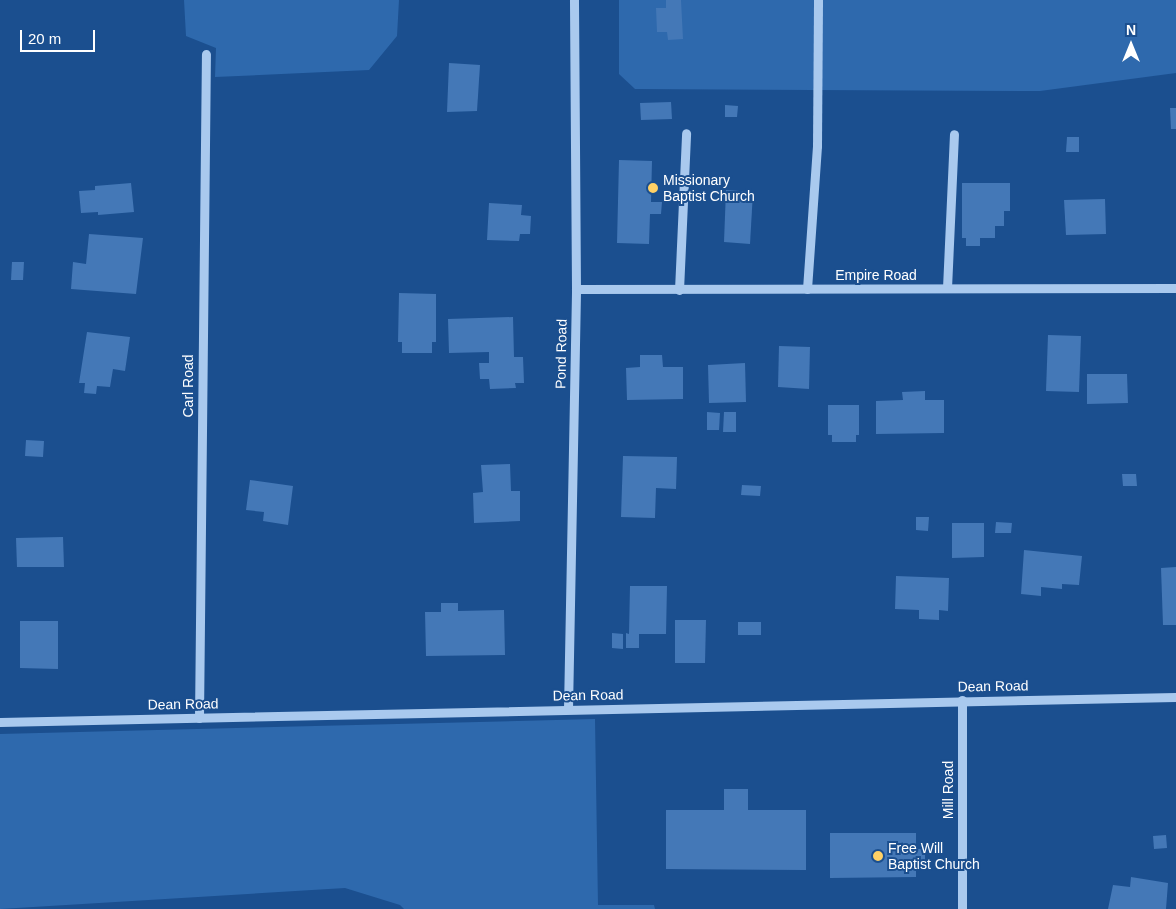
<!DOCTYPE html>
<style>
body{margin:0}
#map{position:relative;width:1176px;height:909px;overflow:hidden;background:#1b4f8f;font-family:Helvetica,sans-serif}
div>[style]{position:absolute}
.green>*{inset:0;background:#2e69ad}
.building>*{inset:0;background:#4478b7}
.minor>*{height:9px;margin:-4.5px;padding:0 4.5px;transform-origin:4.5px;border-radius:4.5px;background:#a9c9ee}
.dots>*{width:14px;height:14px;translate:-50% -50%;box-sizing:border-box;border:2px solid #1b4f8f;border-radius:50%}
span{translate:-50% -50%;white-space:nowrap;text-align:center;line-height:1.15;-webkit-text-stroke:4px #1b4f8f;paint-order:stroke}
.poi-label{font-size:14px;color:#fff}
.left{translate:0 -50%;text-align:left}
.street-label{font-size:14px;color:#fff}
.north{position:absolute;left:1106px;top:20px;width:50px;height:50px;-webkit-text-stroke:4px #1b4f8f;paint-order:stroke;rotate:0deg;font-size:14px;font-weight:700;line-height:20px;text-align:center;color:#fff}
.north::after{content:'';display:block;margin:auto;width:18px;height:22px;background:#fff;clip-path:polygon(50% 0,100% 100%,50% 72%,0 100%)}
.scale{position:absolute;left:20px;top:30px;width:75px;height:22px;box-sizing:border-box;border:2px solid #fff;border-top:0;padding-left:6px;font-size:15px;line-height:18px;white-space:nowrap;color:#fff;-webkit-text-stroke:4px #1b4f8f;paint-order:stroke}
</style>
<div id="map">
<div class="green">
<i style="clip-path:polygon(184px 0,399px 0,397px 36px,369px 70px,215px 77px,216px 48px,186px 36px)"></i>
<i style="clip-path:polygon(619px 0,1176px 0,1176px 73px,1040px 91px,635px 89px,619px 74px)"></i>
<i style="clip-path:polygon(595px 719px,598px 905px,654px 905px,655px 909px,404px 909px,400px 905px,345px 888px,0 909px,0 734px)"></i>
</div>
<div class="building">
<i style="clip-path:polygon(666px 0,681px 0,683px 39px,668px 40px,667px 32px,657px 32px,656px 8px,666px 8px)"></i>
<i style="clip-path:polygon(449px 63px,480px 65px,477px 111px,447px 112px)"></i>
<i style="clip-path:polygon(671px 102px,672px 119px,641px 120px,640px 103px)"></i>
<i style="clip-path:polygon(725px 105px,738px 106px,737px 117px,725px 117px)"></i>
<i style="clip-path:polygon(1170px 108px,1176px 108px,1176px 129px,1171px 129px)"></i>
<i style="clip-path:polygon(1067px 137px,1079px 137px,1079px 152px,1066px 152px)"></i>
<i style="clip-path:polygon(619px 160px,652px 161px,651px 202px,662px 202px,661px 214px,650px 214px,649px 244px,617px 243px)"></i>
<i style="clip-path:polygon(131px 183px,134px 212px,98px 215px,98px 212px,81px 213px,79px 191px,95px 190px,95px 186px)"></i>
<i style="clip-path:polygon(962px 183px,1010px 183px,1010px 211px,1004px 211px,1004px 226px,995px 226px,995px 238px,980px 238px,980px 246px,966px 246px,966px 238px,962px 238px)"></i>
<i style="clip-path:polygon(726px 190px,753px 192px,750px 244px,724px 242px)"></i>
<i style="clip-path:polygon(1105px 199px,1106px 234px,1066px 235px,1064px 200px)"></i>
<i style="clip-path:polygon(489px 203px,522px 205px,521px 215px,531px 216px,530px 234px,520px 234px,519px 241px,487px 240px)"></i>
<i style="clip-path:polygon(89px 234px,143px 238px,136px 294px,71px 289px,73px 262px,86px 264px)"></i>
<i style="clip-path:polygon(12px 262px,24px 262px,23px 280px,11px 280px)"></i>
<i style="clip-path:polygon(399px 293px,436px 294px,436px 342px,432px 342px,432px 353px,402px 353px,402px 342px,398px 342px)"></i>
<i style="clip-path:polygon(513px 317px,514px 357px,523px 357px,524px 383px,515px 383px,516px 388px,490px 389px,489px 379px,480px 379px,479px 363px,489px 363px,489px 352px,449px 353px,448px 319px)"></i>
<i style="clip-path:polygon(87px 332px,130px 337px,125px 371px,113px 369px,110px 387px,97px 386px,96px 394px,84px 393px,85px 383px,79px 383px)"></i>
<i style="clip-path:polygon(1048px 335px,1081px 336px,1079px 392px,1046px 391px)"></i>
<i style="clip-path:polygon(779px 346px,810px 347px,809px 389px,778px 387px)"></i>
<i style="clip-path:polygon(640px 355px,662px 355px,663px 367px,683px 367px,683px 399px,627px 400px,626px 368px,640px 367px)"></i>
<i style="clip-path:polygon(745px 363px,746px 402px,709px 403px,708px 365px)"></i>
<i style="clip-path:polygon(1087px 374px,1127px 374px,1128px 403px,1087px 404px)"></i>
<i style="clip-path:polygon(925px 391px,925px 400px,944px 400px,944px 433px,876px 434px,876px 401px,903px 400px,902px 392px)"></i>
<i style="clip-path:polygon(828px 405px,859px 405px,859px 435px,856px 435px,856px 442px,832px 442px,832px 435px,828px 435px)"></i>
<i style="clip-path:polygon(707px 412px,720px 413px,719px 430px,707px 430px)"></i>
<i style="clip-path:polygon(724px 412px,736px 412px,736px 432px,723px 432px)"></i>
<i style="clip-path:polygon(26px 440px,44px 441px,43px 457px,25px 456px)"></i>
<i style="clip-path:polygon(623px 456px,677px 457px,676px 489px,656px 488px,655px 518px,621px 517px)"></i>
<i style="clip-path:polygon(510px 464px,511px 491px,520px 491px,520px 521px,474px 523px,473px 493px,483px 492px,481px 465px)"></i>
<i style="clip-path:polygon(1122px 474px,1136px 474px,1137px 486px,1123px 486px)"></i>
<i style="clip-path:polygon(250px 480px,293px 486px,288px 525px,263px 521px,264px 512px,246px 510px)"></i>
<i style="clip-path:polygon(742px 485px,761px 486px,760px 496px,741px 495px)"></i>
<i style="clip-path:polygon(916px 517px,929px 517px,928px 531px,916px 530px)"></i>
<i style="clip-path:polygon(996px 522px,1012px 523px,1011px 533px,995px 533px)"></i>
<i style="clip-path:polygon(952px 523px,984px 523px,984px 557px,952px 558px)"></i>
<i style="clip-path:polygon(63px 537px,64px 567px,17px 567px,16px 538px)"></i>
<i style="clip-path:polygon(1024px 550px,1082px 556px,1079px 585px,1062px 584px,1062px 589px,1041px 587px,1041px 596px,1021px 594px)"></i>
<i style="clip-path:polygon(1176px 567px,1176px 625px,1163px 625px,1161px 568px)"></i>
<i style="clip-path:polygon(896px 576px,949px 578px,948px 611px,939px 610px,939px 620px,919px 619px,919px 610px,895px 609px)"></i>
<i style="clip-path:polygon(630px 586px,667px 586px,666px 634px,639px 634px,639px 648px,626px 648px,626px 633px,629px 634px)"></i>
<i style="clip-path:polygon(441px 603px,458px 603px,458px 611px,504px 610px,505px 655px,426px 656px,425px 612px,441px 612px)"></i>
<i style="clip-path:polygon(675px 620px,706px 620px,705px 663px,675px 663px)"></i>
<i style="clip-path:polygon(20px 621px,58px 621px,58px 669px,20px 668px)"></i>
<i style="clip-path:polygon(738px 622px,761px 622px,761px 635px,738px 635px)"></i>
<i style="clip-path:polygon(612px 633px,623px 634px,623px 649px,612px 648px)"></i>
<i style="clip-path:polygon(724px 789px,748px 789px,748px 810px,806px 810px,806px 870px,666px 869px,666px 810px,724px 810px)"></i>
<i style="clip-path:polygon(830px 833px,916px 833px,916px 849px,925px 849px,925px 862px,916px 862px,916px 877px,830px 878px)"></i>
<i style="clip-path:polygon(1166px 835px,1167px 848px,1154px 849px,1153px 836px)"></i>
<i style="clip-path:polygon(1131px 877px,1168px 883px,1166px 909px,1108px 909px,1113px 885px,1130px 887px)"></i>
</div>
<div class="minor">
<i style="left:947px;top:288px;width:154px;rotate:-87.4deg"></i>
<i style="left:576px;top:289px;width:600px;rotate:-0.1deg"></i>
<i style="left:807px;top:289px;width:143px;rotate:-86deg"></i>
<i style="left:817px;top:146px;width:146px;rotate:-89.6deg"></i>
<i style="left:679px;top:290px;width:157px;rotate:-87.4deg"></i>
<i style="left:568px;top:709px;width:420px;rotate:-88.9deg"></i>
<i style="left:576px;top:289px;width:289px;rotate:-90.4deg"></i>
<i style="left:199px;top:718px;width:664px;rotate:-89.4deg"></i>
<i style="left:0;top:722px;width:1176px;rotate:-1.22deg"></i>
<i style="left:962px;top:909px;width:209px;rotate:-90deg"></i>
</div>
<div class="dots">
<i style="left:653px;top:188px;background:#ffd166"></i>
<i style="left:878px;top:856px;background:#ffd166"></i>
</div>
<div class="poi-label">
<span class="left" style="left:663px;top:188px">Missionary<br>Baptist Church</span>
<span class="left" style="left:888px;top:856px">Free Will<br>Baptist Church</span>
</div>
<div class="street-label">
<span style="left:876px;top:275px">Empire Road</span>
<span style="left:561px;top:354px;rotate:-89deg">Pond Road</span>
<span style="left:188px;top:386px;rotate:-90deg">Carl Road</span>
<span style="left:993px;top:686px;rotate:-1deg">Dean Road</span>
<span style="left:588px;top:695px;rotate:-1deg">Dean Road</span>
<span style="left:183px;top:704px;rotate:-1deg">Dean Road</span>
<span style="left:948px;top:790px;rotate:-90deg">Mill Road</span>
</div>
<div class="north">N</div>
<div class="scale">20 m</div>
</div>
